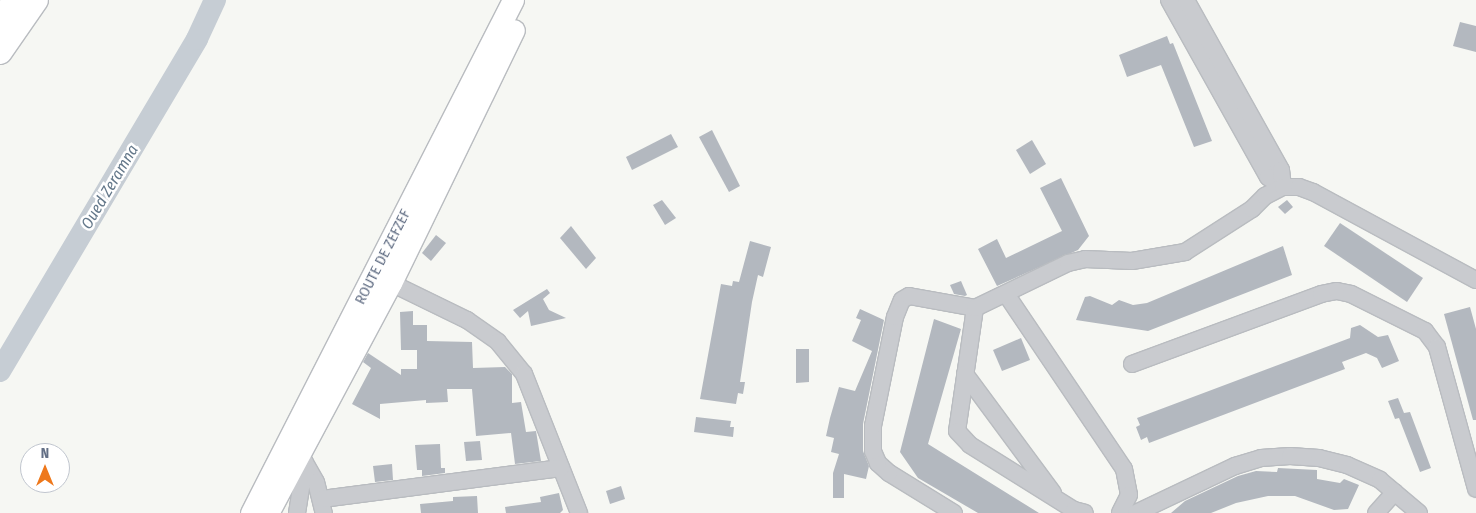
<!DOCTYPE html>
<style>
body{margin:0}
#map{position:relative;width:1476px;height:513px;overflow:hidden;background:#f6f7f3;font-family:"Fira Sans Condensed",sans-serif}
div>[style]{position:absolute}
.river>*{height:22px;margin:-11px;padding:0 11px;transform-origin:11px;border-radius:11px;background:#c6cdd4}
.building>*{inset:0;background:#b3b8bf}
.roads{filter:drop-shadow(1px 0 #b9bcc0) drop-shadow(-1px 0 #b9bcc0) drop-shadow(0 1px #b9bcc0) drop-shadow(0 -1px #b9bcc0)}
.minor>*{height:16px;margin:-8px;padding:0 8px;transform-origin:8px;border-radius:8px;background:#c9cbcf}
.major>*{height:21px;margin:-10.5px;padding:0 10.5px;transform-origin:10.5px;border-radius:10.5px;background:#fff}
.highway>*{height:24px;margin:-12px;padding:0 12px;transform-origin:12px;border-radius:12px;background:#fff}
span{translate:-50% -50%;white-space:nowrap;text-align:center;line-height:1.15;-webkit-text-stroke:5px #fff;paint-order:stroke}
.street-label{font-size:15px;color:#647086}
.water-label{font-size:16px;color:#64788a;font-style:italic}
.north{position:absolute;left:20px;top:443px;width:50px;height:50px;box-sizing:border-box;background:#fff;border:1px solid #c1c6cf;border-radius:50%;rotate:0deg;font-size:14px;font-weight:700;line-height:20px;text-align:center;color:#647086}
.north::after{content:'';display:block;margin:auto;width:18px;height:22px;background:#ee781c;clip-path:polygon(50% 0,100% 100%,50% 72%,0 100%)}
</style>
<div id="map">
<div class="river">
<i style="left:0;top:371px;width:386px;rotate:-59.3deg"></i>
<i style="left:197px;top:39px;width:43px;rotate:-65.2deg"></i>
</div>
<div class="building">
<i style="clip-path:polygon(1460px 22px,1476px 26px,1476px 52px,1453px 46px)"></i>
<i style="clip-path:polygon(1167px 36px,1170px 44px,1173px 43px,1212px 141px,1194px 147px,1161px 65px,1127px 77px,1119px 55px)"></i>
<i style="clip-path:polygon(712px 130px,740px 186px,729px 192px,699px 137px)"></i>
<i style="clip-path:polygon(671px 134px,678px 147px,632px 170px,626px 157px)"></i>
<i style="clip-path:polygon(1032px 140px,1046px 164px,1030px 174px,1016px 150px)"></i>
<i style="clip-path:polygon(1061px 178px,1089px 236px,1078px 250px,997px 286px,978px 249px,997px 239px,1006px 258px,1062px 231px,1040px 188px)"></i>
<i style="clip-path:polygon(662px 200px,676px 218px,665px 225px,653px 205px)"></i>
<i style="clip-path:polygon(1287px 200px,1293px 207px,1285px 214px,1278px 207px)"></i>
<i style="clip-path:polygon(1340px 223px,1423px 278px,1407px 302px,1324px 246px)"></i>
<i style="clip-path:polygon(571px 226px,596px 258px,586px 269px,560px 238px)"></i>
<i style="clip-path:polygon(436px 235px,446px 243px,431px 261px,422px 253px)"></i>
<i style="clip-path:polygon(750px 241px,771px 247px,763px 277px,758px 275px,752px 302px,740px 382px,745px 382px,743px 394px,738px 393px,736px 404px,700px 399px,721px 284px,732px 286px,733px 281px,739px 282px)"></i>
<i style="clip-path:polygon(1283px 246px,1292px 275px,1148px 331px,1076px 320px,1085px 297px,1090px 296px,1112px 305px,1119px 300px,1133px 305px,1147px 303px)"></i>
<i style="clip-path:polygon(961px 281px,967px 295px,965px 296px,954px 294px,950px 285px)"></i>
<i style="clip-path:polygon(547px 289px,550px 293px,543px 299px,549px 310px,566px 318px,531px 326px,528px 311px,520px 318px,513px 310px)"></i>
<i style="clip-path:polygon(1470px 307px,1476px 329px,1476px 420px,1473px 420px,1444px 314px)"></i>
<i style="clip-path:polygon(860px 309px,884px 320px,863px 424px,863px 451px,869px 466px,866px 479px,844px 474px,844px 498px,833px 498px,833px 473px,839px 454px,831px 452px,834px 438px,826px 436px,830px 418px,839px 387px,855px 391px,872px 351px,852px 341px,861px 320px,856px 318px)"></i>
<i style="clip-path:polygon(413px 311px,413px 325px,427px 325px,427px 341px,472px 342px,473px 368px,505px 367px,512px 374px,512px 403px,521px 402px,526px 432px,536px 431px,541px 461px,515px 464px,511px 433px,476px 436px,472px 389px,447px 389px,448px 402px,426px 403px,426px 400px,380px 404px,380px 419px,352px 404px,371px 368px,363px 362px,368px 353px,401px 375px,401px 369px,417px 369px,417px 350px,401px 350px,400px 312px)"></i>
<i style="clip-path:polygon(934px 319px,961px 329px,928px 444px,1039px 513px,978px 513px,918px 478px,900px 452px)"></i>
<i style="clip-path:polygon(1360px 325px,1378px 337px,1388px 335px,1399px 361px,1382px 368px,1377px 358px,1366px 353px,1342px 362px,1345px 369px,1149px 443px,1147px 437px,1141px 440px,1136px 427px,1140px 425px,1137px 418px,1350px 338px,1351px 328px)"></i>
<i style="clip-path:polygon(1021px 338px,1030px 360px,1002px 371px,993px 350px)"></i>
<i style="clip-path:polygon(796px 349px,809px 349px,809px 382px,796px 383px)"></i>
<i style="clip-path:polygon(1398px 398px,1404px 413px,1410px 412px,1431px 468px,1420px 472px,1399px 418px,1395px 419px,1388px 401px)"></i>
<i style="clip-path:polygon(696px 417px,731px 421px,730px 427px,734px 427px,733px 437px,694px 432px)"></i>
<i style="clip-path:polygon(480px 441px,482px 460px,466px 461px,464px 442px)"></i>
<i style="clip-path:polygon(440px 444px,441px 468px,445px 468px,445px 473px,422px 476px,422px 470px,417px 470px,415px 445px)"></i>
<i style="clip-path:polygon(392px 464px,393px 480px,375px 482px,373px 466px)"></i>
<i style="clip-path:polygon(1278px 468px,1317px 470px,1317px 479px,1340px 483px,1344px 479px,1359px 485px,1348px 509px,1334px 510px,1295px 496px,1268px 496px,1236px 503px,1211px 513px,1171px 513px,1185px 501px,1238px 476px,1256px 471px,1277px 472px)"></i>
<i style="clip-path:polygon(621px 486px,625px 499px,610px 504px,606px 491px)"></i>
<i style="clip-path:polygon(559px 493px,563px 510px,560px 513px,506px 513px,505px 507px,541px 502px,540px 497px)"></i>
<i style="clip-path:polygon(477px 496px,478px 513px,421px 513px,420px 504px,453px 501px,453px 497px)"></i>
</div>
<div class="roads">
<div class="minor">
<i style="left:1169px;top:0;width:203px;rotate:60.8deg"></i>
<i style="left:1268px;top:177px;width:18px;rotate:34deg"></i>
<i style="left:1186px;top:0;width:195px;rotate:60.8deg"></i>
<i style="left:1281px;top:170px;width:17px;rotate:83deg"></i>
<i style="left:391px;top:283px;width:85px;rotate:26deg"></i>
<i style="left:467px;top:320px;width:38px;rotate:35deg"></i>
<i style="left:498px;top:342px;width:41px;rotate:50.9deg"></i>
<i style="left:524px;top:374px;width:149px;rotate:68.4deg"></i>
<i style="left:1006px;top:294px;width:211px;rotate:56deg"></i>
<i style="left:1124px;top:469px;width:26px;rotate:79deg"></i>
<i style="left:1129px;top:495px;width:20px;rotate:117deg"></i>
<i style="left:975px;top:308px;width:124px;rotate:98.3deg"></i>
<i style="left:957px;top:431px;width:19px;rotate:47deg"></i>
<i style="left:970px;top:445px;width:123px;rotate:32deg"></i>
<i style="left:1074px;top:510px;width:11px;rotate:15deg"></i>
<i style="left:1132px;top:364px;width:202px;rotate:-20.3deg"></i>
<i style="left:1321px;top:294px;width:16px;rotate:-11deg"></i>
<i style="left:1337px;top:291px;width:14px;rotate:12deg"></i>
<i style="left:1351px;top:294px;width:83px;rotate:26.6deg"></i>
<i style="left:1425px;top:331px;width:20px;rotate:53deg"></i>
<i style="left:1437px;top:347px;width:147px;rotate:74.6deg"></i>
<i style="left:965px;top:374px;width:148px;rotate:53.5deg"></i>
<i style="left:296px;top:447px;width:40px;rotate:60.3deg"></i>
<i style="left:316px;top:482px;width:32px;rotate:76deg"></i>
<i style="left:322px;top:499px;width:241px;rotate:-7.4deg"></i>
<i style="left:297px;top:513px;width:51px;rotate:-80.9deg"></i>
<i style="left:954px;top:513px;width:76px;rotate:-148.4deg"></i>
<i style="left:889px;top:473px;width:15px;rotate:-138deg"></i>
<i style="left:878px;top:463px;width:13px;rotate:-113deg"></i>
<i style="left:873px;top:451px;width:25px;rotate:-90deg"></i>
<i style="left:873px;top:426px;width:111px;rotate:-78.6deg"></i>
<i style="left:895px;top:317px;width:18px;rotate:-68deg"></i>
<i style="left:902px;top:300px;width:8px;rotate:-30deg"></i>
<i style="left:909px;top:296px;width:67px;rotate:10.3deg"></i>
<i style="left:975px;top:308px;width:103px;rotate:-25.8deg"></i>
<i style="left:1068px;top:263px;width:17px;rotate:-13deg"></i>
<i style="left:1085px;top:259px;width:47px;rotate:2.4deg"></i>
<i style="left:1132px;top:261px;width:54px;rotate:-9.6deg"></i>
<i style="left:1185px;top:252px;width:80px;rotate:-32.7deg"></i>
<i style="left:1252px;top:209px;width:18px;rotate:-45deg"></i>
<i style="left:1265px;top:196px;width:20px;rotate:-27deg"></i>
<i style="left:1283px;top:187px;width:16px"></i>
<i style="left:1299px;top:187px;width:15px;rotate:20deg"></i>
<i style="left:1313px;top:192px;width:185px;rotate:28.4deg"></i>
<i style="left:1136px;top:513px;width:110px;rotate:-25.4deg"></i>
<i style="left:1235px;top:466px;width:27px;rotate:-17deg"></i>
<i style="left:1261px;top:458px;width:29px;rotate:-4deg"></i>
<i style="left:1290px;top:456px;width:29px;rotate:4deg"></i>
<i style="left:1319px;top:458px;width:29px;rotate:14deg"></i>
<i style="left:1347px;top:465px;width:36px;rotate:24deg"></i>
<i style="left:1380px;top:480px;width:51px;rotate:40.2deg"></i>
<i style="left:1376px;top:513px;width:28px;rotate:-48deg"></i>
</div>
<div class="major">
<i style="left:251px;top:513px;width:576px;rotate:-62.95deg"></i>
<i style="left:268px;top:513px;width:261px;rotate:-61.9deg"></i>
<i style="left:391px;top:283px;width:281px;rotate:-64.1deg"></i>
</div>
<div class="highway">
<i style="left:0;top:21px;width:26px;rotate:-54deg"></i>
<i style="left:0;top:52px;width:63px;rotate:-55.3deg"></i>
</div>
</div>
<div class="street-label">
<span style="left:383px;top:257px;rotate:-63deg">ROUTE DE ZEFZEF</span>
</div>
<div class="water-label">
<span style="left:110px;top:187px;rotate:-59deg">Oued Zeramna</span>
</div>
<div class="north">N</div>
</div>
